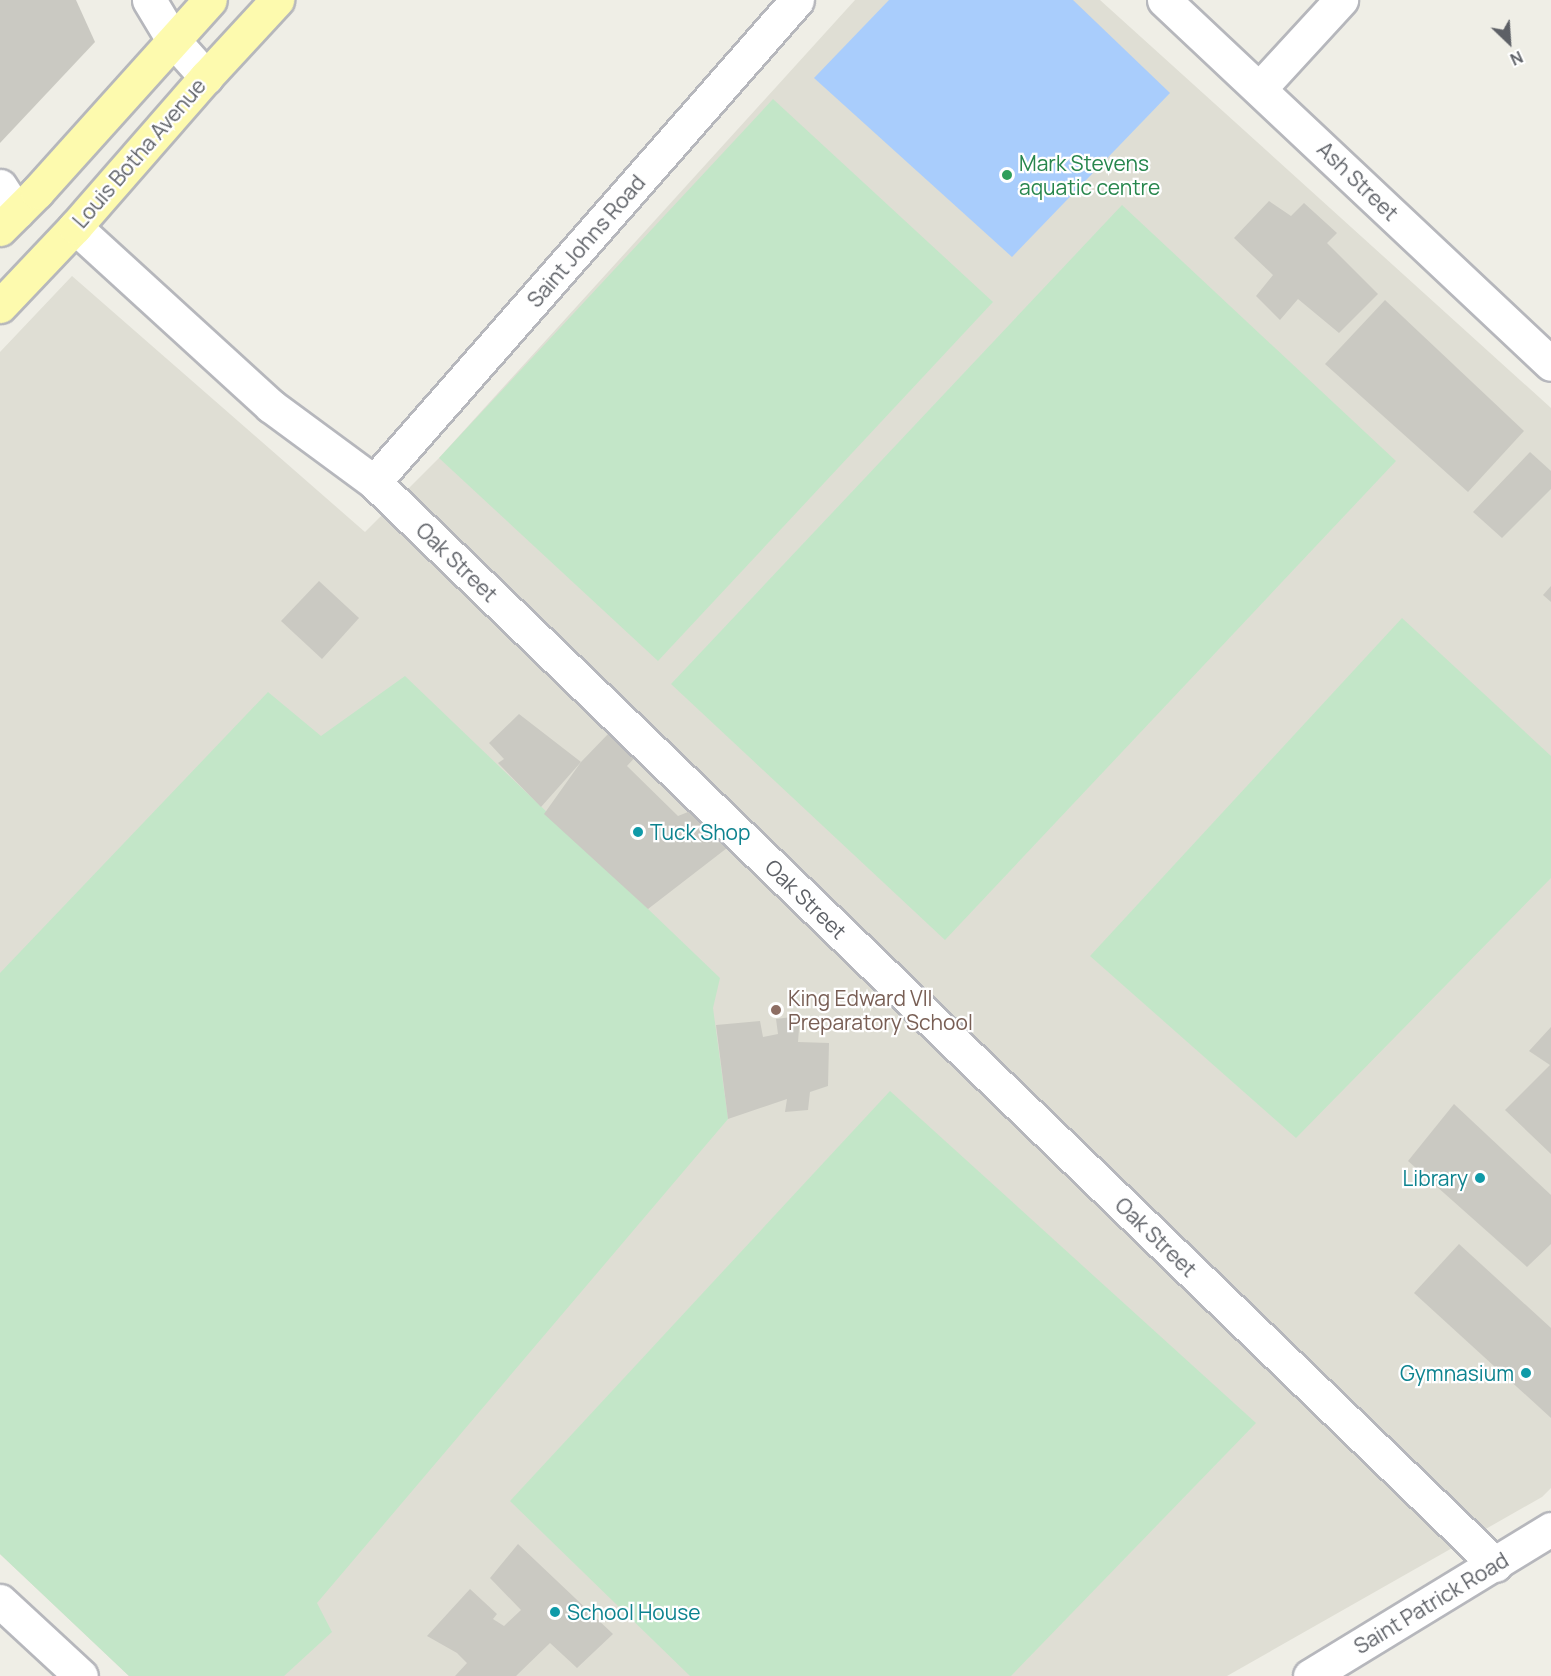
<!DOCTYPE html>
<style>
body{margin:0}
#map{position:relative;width:1551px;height:1676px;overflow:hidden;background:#efeee6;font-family:Manrope,sans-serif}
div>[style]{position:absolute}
.education>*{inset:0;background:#dfded4}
.green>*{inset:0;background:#c3e6c8}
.water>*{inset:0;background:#a9cdfc}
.building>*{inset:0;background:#cac9c2}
.roads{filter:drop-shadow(2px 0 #b6b7bc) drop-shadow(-2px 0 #b6b7bc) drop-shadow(0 2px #b6b7bc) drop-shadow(0 -2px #b6b7bc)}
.minor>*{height:33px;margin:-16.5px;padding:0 16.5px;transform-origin:16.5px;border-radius:16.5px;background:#fff}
.major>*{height:33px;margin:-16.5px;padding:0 16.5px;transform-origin:16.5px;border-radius:16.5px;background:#fdfaae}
.dots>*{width:16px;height:16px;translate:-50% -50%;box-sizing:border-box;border:3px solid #fff;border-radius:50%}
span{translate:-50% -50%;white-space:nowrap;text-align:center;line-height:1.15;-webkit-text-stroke:4.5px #fff;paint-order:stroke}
.street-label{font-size:21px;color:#5d6066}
.leisure-label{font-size:21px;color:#27864d}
.left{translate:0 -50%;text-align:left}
.culture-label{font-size:21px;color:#0d838f}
.right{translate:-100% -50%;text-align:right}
.education-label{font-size:21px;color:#785e54}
.north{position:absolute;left:1479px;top:12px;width:60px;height:60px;-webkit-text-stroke:4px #fff;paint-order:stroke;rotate:155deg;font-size:16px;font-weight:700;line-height:24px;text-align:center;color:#5d6066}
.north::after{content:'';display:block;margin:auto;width:21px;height:27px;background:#5d6066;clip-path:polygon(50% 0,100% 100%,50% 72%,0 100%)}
</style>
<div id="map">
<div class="education">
<i style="clip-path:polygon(855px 0,1100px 0,1551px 408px,1551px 1488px,1542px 1497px,1227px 1676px,129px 1676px,0 1554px,0 352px,72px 276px,365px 532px,439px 458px)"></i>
</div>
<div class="green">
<i style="clip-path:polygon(773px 99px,993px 302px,658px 661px,439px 458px)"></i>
<i style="clip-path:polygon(1122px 205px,1396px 461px,945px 940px,671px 684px)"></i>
<i style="clip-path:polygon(1402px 618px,1551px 756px,1551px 878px,1296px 1138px,1090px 956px)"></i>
<i style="clip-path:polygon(405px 676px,720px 978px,713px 1008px,728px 1119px,317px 1603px,332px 1632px,284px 1676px,129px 1676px,0 1554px,0 973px,268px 692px,321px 736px)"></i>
<i style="clip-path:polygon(890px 1091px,1256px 1423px,1011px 1676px,690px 1676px,510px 1501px)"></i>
</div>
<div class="water">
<i style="clip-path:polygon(889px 0,1073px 0,1170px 93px,1012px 257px,814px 78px)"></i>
</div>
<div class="building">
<i style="clip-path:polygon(0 0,76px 0,95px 42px,0 143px)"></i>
<i style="clip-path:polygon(1269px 201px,1291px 216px,1304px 203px,1337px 233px,1327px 243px,1378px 294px,1339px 333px,1298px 299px,1280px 320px,1256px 296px,1273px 275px,1234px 238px)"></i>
<i style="clip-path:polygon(1385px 300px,1524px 431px,1468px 492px,1325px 364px)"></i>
<i style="clip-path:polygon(1530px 452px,1551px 471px,1551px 489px,1502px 538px,1473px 512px)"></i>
<i style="clip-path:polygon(319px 581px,359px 618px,322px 659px,281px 621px)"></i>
<i style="clip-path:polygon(1551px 586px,1551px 602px,1543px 595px)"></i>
<i style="clip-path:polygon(519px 714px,581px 762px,541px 807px,498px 763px,504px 759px,489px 743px)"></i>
<i style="clip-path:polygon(610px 732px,638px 754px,627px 766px,678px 816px,693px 810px,727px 848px,648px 909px,544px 814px,581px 762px)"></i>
<i style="clip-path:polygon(800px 1016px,798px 1042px,829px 1043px,828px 1086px,810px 1092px,808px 1110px,785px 1112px,787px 1099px,728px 1119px,716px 1025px,760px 1021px,763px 1037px,778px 1034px,776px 1019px)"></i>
<i style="clip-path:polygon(1551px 1027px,1551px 1154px,1505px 1110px,1550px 1065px,1529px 1051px)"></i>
<i style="clip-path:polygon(1454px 1104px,1551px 1195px,1551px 1244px,1527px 1267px,1408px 1161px)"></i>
<i style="clip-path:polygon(1459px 1244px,1551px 1328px,1551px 1418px,1414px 1293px)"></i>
<i style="clip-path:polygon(518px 1544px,613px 1634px,577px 1668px,550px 1643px,516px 1676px,455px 1676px,467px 1663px,457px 1653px,427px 1636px,470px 1589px,497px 1614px,493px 1619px,504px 1626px,521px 1610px,490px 1578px)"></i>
</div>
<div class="roads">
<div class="minor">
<i style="left:149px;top:0;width:47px;rotate:59deg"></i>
<i style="left:173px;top:40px;width:50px;rotate:48.3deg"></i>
<i style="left:1164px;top:0;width:531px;rotate:43.25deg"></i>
<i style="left:1260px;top:88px;width:120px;rotate:-47.4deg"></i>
<i style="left:0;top:186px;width:31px;rotate:57deg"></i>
<i style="left:75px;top:227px;width:265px;rotate:42.4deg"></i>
<i style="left:271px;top:406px;width:128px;rotate:36.4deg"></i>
<i style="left:374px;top:482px;width:1559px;rotate:43.99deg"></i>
<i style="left:374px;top:482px;width:641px;rotate:-48.73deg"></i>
<i style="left:0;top:1601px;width:110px;rotate:42.8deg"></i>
<i style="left:1310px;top:1676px;width:282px;rotate:-31.4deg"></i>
</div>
<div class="major">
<i style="left:0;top:229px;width:52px;rotate:-45deg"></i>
<i style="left:37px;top:192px;width:258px;rotate:-48deg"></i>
<i style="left:0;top:306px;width:109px;rotate:-46.5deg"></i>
<i style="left:75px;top:227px;width:199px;rotate:-48.9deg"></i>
<i style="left:206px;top:77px;width:105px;rotate:-47.3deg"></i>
</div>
</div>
<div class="dots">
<i style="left:1007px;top:175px;background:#2e9e5b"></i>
<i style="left:638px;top:832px;background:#0f9aa8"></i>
<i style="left:776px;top:1010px;background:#8d6e63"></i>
<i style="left:1480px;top:1178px;background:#0f9aa8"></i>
<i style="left:1526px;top:1373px;background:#0f9aa8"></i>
<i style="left:555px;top:1612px;background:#0f9aa8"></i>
</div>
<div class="street-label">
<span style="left:139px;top:153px;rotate:-49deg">Louis Botha Avenue</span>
<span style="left:1358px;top:181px;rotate:44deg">Ash Street</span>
<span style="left:586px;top:241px;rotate:-49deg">Saint Johns Road</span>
<span style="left:457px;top:562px;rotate:44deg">Oak Street</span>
<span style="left:806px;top:899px;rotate:44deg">Oak Street</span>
<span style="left:1156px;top:1237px;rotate:44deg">Oak Street</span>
<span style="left:1431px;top:1603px;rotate:-31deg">Saint Patrick Road</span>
</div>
<div class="leisure-label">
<span class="left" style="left:1019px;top:175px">Mark Stevens<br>aquatic centre</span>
</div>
<div class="culture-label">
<span class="left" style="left:650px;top:832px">Tuck Shop</span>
<span class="right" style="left:1468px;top:1178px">Library</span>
<span class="right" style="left:1514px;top:1373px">Gymnasium</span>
<span class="left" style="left:567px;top:1612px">School House</span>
</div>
<div class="education-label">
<span class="left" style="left:788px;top:1010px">King Edward VII<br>Preparatory School</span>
</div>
<div class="north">N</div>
</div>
